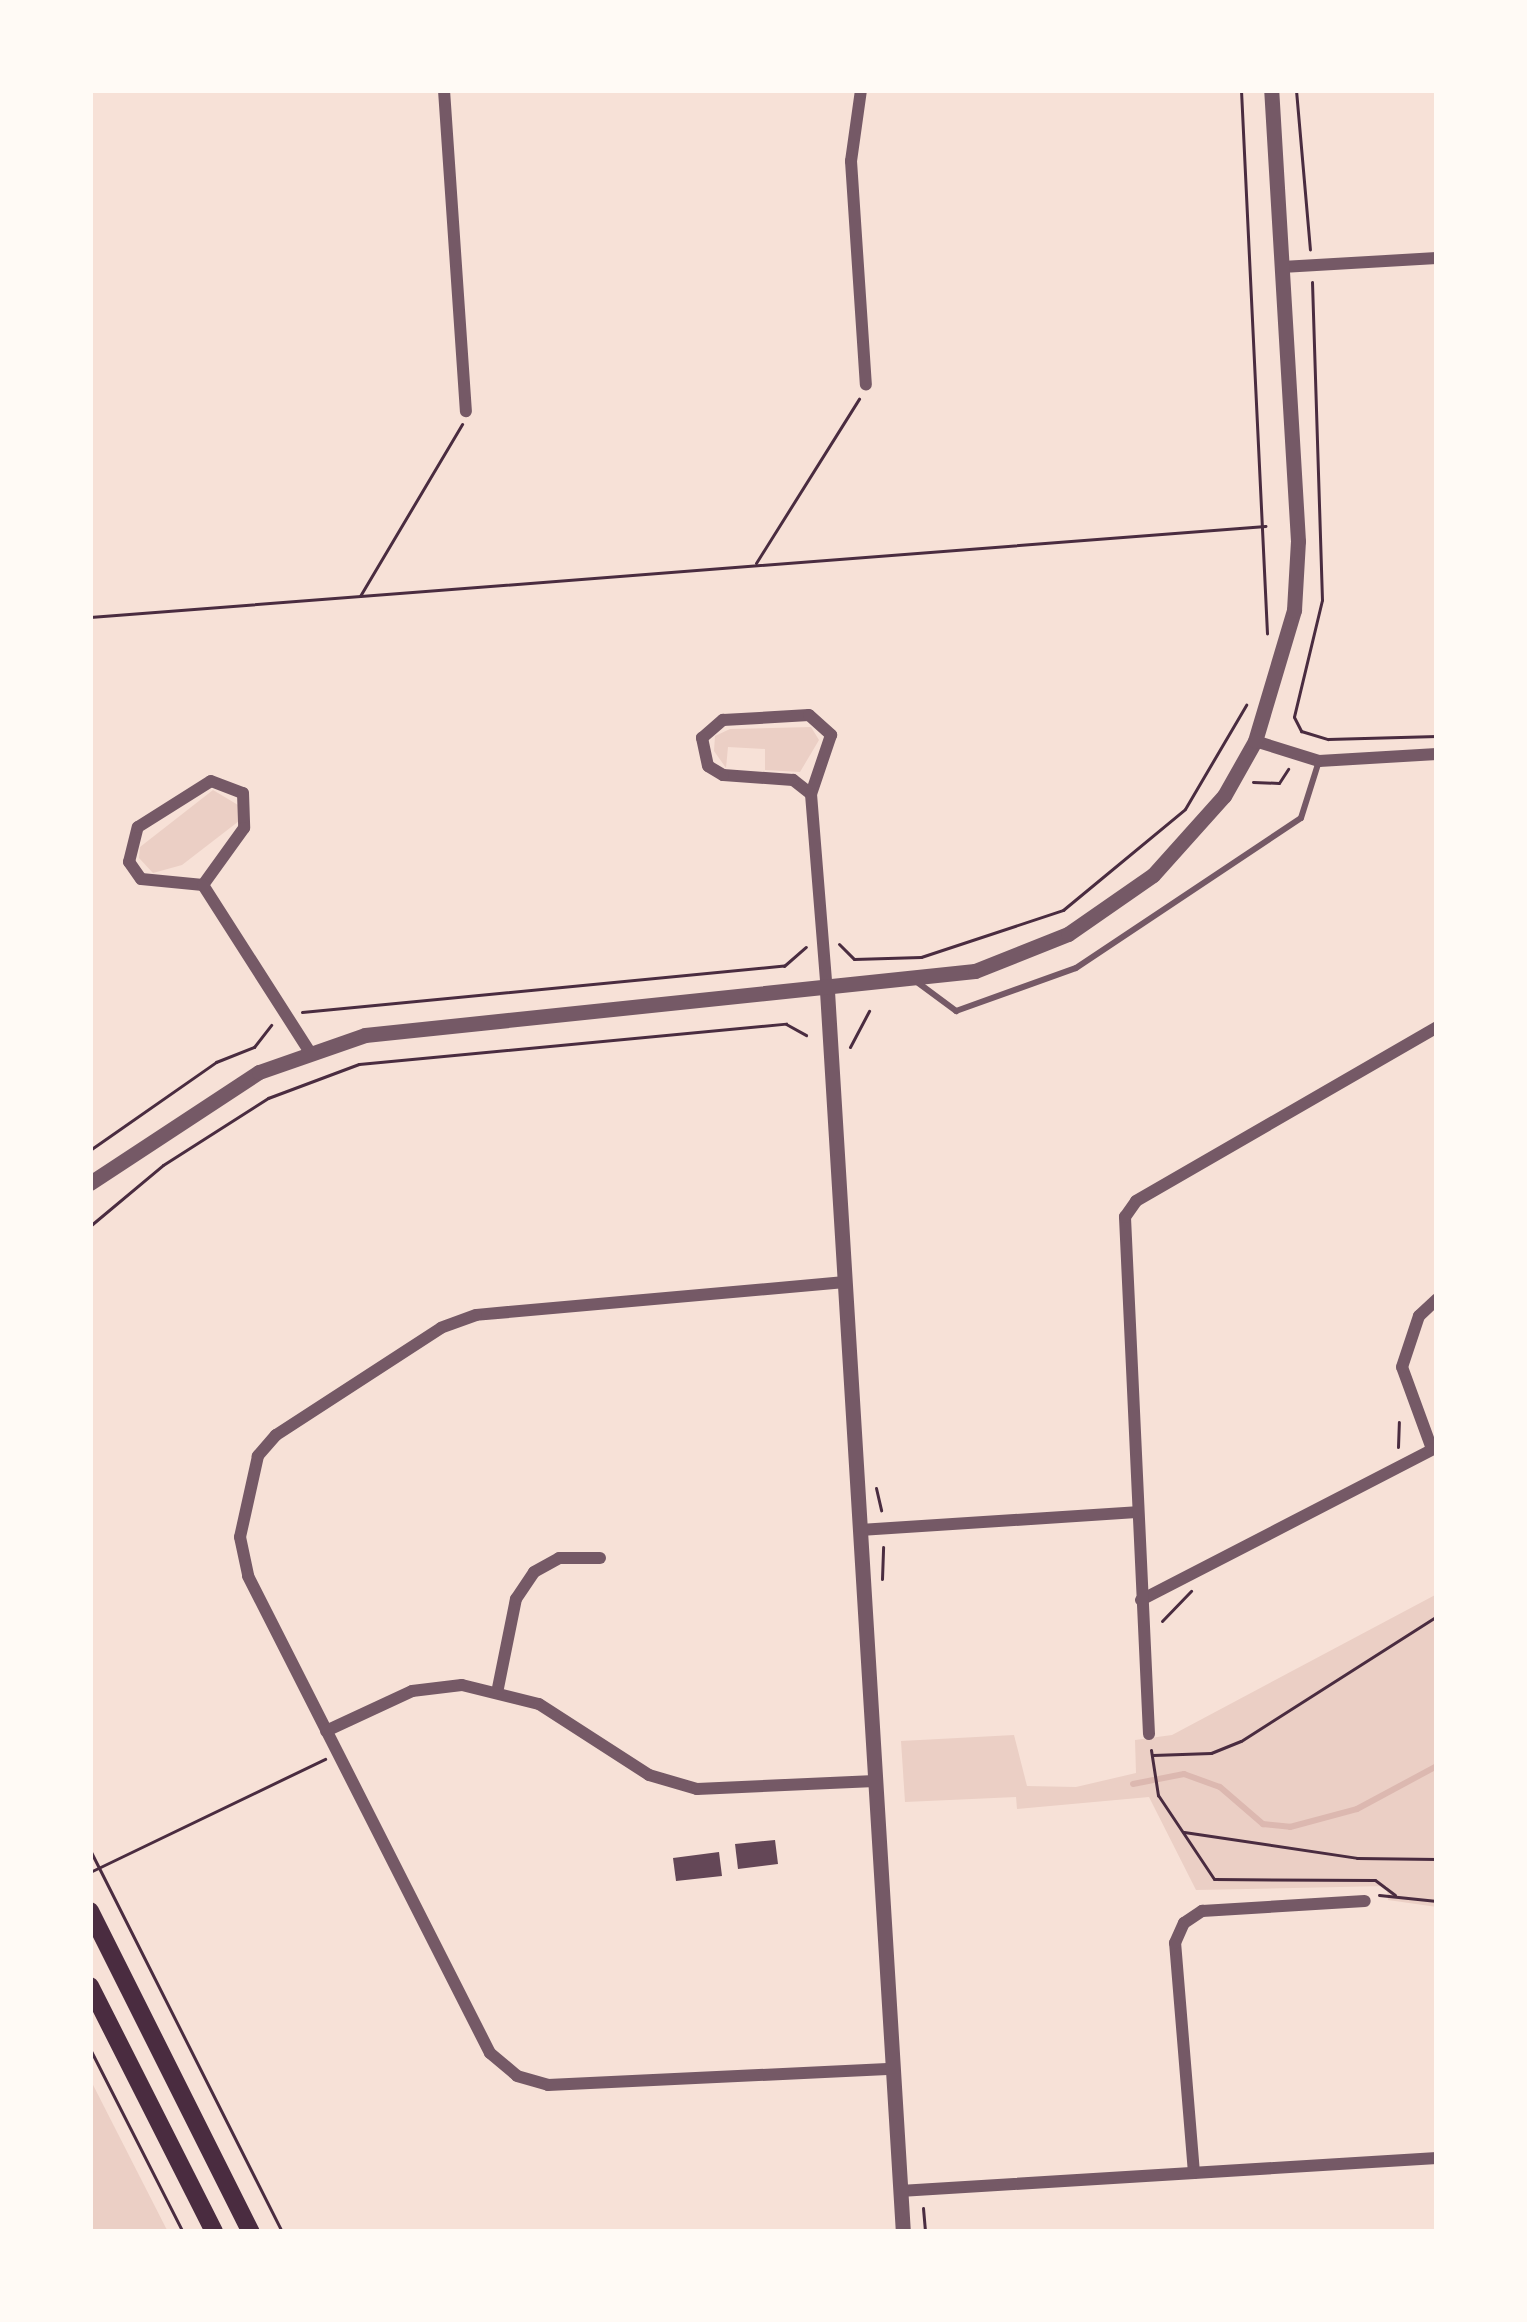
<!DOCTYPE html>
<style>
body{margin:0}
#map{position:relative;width:1527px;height:2322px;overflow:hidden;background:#f7e1d7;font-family:"Roboto Serif",serif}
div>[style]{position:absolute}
.green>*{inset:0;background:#ebcfc5}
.stream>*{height:6px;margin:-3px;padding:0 3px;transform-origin:3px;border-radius:3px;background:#dcb8b0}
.building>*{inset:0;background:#644757}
.path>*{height:3px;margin:-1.5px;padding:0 1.5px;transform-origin:1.5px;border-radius:1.5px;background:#4a2c40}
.service>*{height:6px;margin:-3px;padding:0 3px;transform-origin:3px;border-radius:3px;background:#755966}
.minor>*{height:12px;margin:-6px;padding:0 6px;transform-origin:6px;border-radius:6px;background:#755966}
.tertiary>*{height:15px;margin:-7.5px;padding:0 7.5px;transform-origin:7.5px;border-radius:7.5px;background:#755966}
.primary>*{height:18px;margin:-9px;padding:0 9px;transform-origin:9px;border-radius:9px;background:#4a2c40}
span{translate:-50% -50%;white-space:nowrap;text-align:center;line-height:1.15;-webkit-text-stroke:9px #fffaf5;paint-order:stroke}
.frame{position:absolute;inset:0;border:93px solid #fffaf5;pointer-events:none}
</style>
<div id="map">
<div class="green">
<i style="clip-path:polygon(811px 727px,819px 740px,800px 772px,765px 770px,765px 749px,728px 747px,726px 768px,714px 751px,715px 736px,730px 729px)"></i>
<i style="clip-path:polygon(213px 790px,238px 805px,239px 821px,182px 865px,153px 873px,139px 858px,140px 847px)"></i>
<i style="clip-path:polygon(1437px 1594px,1437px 1907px,1388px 1900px,1387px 1886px,1196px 1890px,1149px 1797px,1017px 1809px,1016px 1797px,905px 1802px,901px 1741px,1014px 1735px,1027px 1786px,1076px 1787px,1136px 1773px,1135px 1740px,1172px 1735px)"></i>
<i style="clip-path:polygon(90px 2079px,168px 2232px,90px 2232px)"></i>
</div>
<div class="stream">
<i style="left:1133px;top:1784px;width:52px;rotate:-11.1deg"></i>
<i style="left:1184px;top:1774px;width:38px;rotate:20deg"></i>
<i style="left:1220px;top:1787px;width:57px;rotate:40.7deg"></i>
<i style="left:1263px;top:1824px;width:27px;rotate:6deg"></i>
<i style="left:1290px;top:1827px;width:69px;rotate:-15deg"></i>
<i style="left:1357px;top:1809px;width:91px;rotate:-28.3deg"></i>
</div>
<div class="building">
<i style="clip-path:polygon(775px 1840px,778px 1864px,738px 1869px,735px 1844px)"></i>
<i style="clip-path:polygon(719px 1852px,722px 1876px,676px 1881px,673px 1858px)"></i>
</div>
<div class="path">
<i style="left:1241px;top:90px;width:544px;rotate:87.26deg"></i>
<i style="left:1296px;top:90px;width:160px;rotate:85deg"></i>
<i style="left:1312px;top:282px;width:318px;rotate:88.2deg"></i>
<i style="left:1322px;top:600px;width:120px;rotate:103.5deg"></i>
<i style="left:1294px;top:717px;width:16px;rotate:63deg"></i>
<i style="left:1301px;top:731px;width:28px;rotate:17deg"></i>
<i style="left:1328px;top:739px;width:109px;rotate:-1.6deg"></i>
<i style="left:756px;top:563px;width:194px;rotate:-57.9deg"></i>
<i style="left:360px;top:596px;width:200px;rotate:-59.3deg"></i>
<i style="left:90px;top:617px;width:1179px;rotate:-4.43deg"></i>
<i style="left:1253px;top:782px;width:26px;rotate:2deg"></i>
<i style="left:1279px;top:783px;width:17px;rotate:-57deg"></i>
<i style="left:839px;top:944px;width:21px;rotate:45deg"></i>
<i style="left:854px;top:959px;width:67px;rotate:-1.7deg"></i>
<i style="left:921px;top:957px;width:150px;rotate:-18.3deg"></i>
<i style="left:1063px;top:910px;width:158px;rotate:-39.6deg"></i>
<i style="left:1185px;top:809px;width:121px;rotate:-59.6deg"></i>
<i style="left:302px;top:1012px;width:484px;rotate:-5.5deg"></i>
<i style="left:784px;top:966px;width:29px;rotate:-41deg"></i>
<i style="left:850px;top:1047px;width:41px;rotate:-62.2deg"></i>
<i style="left:90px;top:1150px;width:154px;rotate:-34.9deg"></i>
<i style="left:216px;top:1062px;width:41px;rotate:-21.5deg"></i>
<i style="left:254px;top:1047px;width:28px;rotate:-52deg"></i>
<i style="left:90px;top:1226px;width:95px;rotate:-39.9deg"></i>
<i style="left:163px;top:1165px;width:125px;rotate:-32.5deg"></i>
<i style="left:268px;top:1098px;width:97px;rotate:-20.5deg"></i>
<i style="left:359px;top:1064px;width:429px;rotate:-5.4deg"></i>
<i style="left:786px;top:1024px;width:23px;rotate:29deg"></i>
<i style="left:1398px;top:1447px;width:25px;rotate:-88deg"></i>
<i style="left:876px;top:1488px;width:23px;rotate:77deg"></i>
<i style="left:882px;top:1579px;width:32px;rotate:-88deg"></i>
<i style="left:1162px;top:1621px;width:42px;rotate:-46deg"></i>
<i style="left:1151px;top:1750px;width:46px;rotate:81.2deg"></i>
<i style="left:1158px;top:1795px;width:101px;rotate:56.3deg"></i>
<i style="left:1214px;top:1879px;width:161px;rotate:0.4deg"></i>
<i style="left:1375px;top:1880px;width:25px;rotate:37deg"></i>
<i style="left:1153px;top:1755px;width:58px;rotate:-2deg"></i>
<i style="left:1211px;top:1753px;width:32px;rotate:-22deg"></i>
<i style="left:1241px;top:1741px;width:232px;rotate:-32.5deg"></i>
<i style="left:1184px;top:1832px;width:175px;rotate:8.5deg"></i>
<i style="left:1357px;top:1858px;width:80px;rotate:0.7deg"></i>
<i style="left:90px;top:1850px;width:428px;rotate:63.3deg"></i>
<i style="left:90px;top:1872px;width:261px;rotate:-25.7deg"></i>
<i style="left:1379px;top:1895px;width:58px;rotate:5.9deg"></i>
<i style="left:90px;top:2049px;width:205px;rotate:63.1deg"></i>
<i style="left:923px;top:2208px;width:24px;rotate:85deg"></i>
</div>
<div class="service">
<i style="left:917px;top:982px;width:49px;rotate:36.6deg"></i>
<i style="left:956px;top:1011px;width:127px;rotate:-19.7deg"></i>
<i style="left:1076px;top:968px;width:270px;rotate:-33.7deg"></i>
<i style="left:1301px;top:818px;width:60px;rotate:-72.5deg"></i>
</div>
<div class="minor">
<i style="left:444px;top:90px;width:322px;rotate:86.1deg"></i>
<i style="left:861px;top:90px;width:72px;rotate:98deg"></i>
<i style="left:851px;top:161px;width:224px;rotate:86.2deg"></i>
<i style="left:1282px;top:267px;width:155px;rotate:-3.3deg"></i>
<i style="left:1255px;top:741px;width:67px;rotate:17.4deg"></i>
<i style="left:1319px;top:761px;width:118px;rotate:-3.4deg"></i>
<i style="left:211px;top:781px;width:34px;rotate:21deg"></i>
<i style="left:243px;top:793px;width:35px;rotate:88deg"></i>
<i style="left:244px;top:828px;width:70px;rotate:125.7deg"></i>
<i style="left:203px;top:885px;width:62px;rotate:-174.5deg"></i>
<i style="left:141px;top:879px;width:21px;rotate:-125deg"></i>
<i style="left:129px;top:862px;width:36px;rotate:-76deg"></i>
<i style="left:138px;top:827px;width:86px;rotate:-32.2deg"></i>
<i style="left:811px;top:794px;width:23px;rotate:-142deg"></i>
<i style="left:793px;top:780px;width:70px;rotate:-175.9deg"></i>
<i style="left:723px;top:775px;width:17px;rotate:-149deg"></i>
<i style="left:708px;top:766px;width:29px;rotate:-102deg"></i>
<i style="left:702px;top:738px;width:28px;rotate:-41deg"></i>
<i style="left:723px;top:720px;width:86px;rotate:-3.3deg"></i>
<i style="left:809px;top:715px;width:30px;rotate:42deg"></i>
<i style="left:831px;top:735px;width:62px;rotate:108.7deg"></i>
<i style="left:811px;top:794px;width:198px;rotate:85.4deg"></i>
<i style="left:203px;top:885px;width:197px;rotate:57.4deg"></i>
<i style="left:845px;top:1282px;width:370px;rotate:174.9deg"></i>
<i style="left:476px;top:1315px;width:37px;rotate:160deg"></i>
<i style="left:441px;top:1328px;width:197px;rotate:147deg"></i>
<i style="left:276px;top:1435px;width:28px;rotate:131deg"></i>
<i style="left:258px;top:1456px;width:83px;rotate:102.5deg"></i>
<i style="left:240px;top:1537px;width:40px;rotate:78deg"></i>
<i style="left:248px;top:1576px;width:535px;rotate:63.1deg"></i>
<i style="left:490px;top:2053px;width:35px;rotate:40deg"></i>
<i style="left:517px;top:2076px;width:32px;rotate:16deg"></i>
<i style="left:548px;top:2085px;width:345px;rotate:-2.7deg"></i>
<i style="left:1432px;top:1449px;width:87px;rotate:-110.1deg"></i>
<i style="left:1402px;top:1367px;width:54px;rotate:-71.6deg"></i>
<i style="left:1419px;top:1316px;width:25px;rotate:-43deg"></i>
<i style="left:860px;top:1530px;width:277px;rotate:-3.7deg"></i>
<i style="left:1141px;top:1600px;width:333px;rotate:-27.3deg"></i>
<i style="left:498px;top:1688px;width:91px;rotate:-78.6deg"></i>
<i style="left:516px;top:1599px;width:32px;rotate:-56deg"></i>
<i style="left:534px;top:1572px;width:29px;rotate:-29deg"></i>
<i style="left:559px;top:1558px;width:41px"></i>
<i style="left:326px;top:1731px;width:95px;rotate:-24.9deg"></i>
<i style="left:412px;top:1691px;width:50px;rotate:-6.8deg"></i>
<i style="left:462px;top:1685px;width:79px;rotate:13.9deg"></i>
<i style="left:539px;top:1704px;width:131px;rotate:32.8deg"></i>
<i style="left:649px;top:1775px;width:50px;rotate:16.3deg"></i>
<i style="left:697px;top:1789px;width:178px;rotate:-2.6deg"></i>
<i style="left:1149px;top:1734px;width:518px;rotate:-92.66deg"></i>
<i style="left:1125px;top:1217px;width:19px;rotate:-55deg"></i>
<i style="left:1136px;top:1201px;width:348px;rotate:-30deg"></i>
<i style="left:1194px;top:2173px;width:231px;rotate:-94.7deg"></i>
<i style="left:1175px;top:1943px;width:22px;rotate:-66deg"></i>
<i style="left:1184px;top:1923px;width:22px;rotate:-34deg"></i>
<i style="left:1202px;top:1911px;width:163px;rotate:-3.5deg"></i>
<i style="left:900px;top:2191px;width:538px;rotate:-3.52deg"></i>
</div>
<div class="tertiary">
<i style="left:827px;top:991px;width:1243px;rotate:86.5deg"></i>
<i style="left:90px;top:1183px;width:202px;rotate:-33.3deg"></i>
<i style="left:259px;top:1072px;width:112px;rotate:-19.2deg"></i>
<i style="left:365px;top:1035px;width:613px;rotate:-5.99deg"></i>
<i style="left:975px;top:971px;width:100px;rotate:-21.7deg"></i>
<i style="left:1068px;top:934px;width:103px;rotate:-34.8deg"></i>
<i style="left:1153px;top:875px;width:106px;rotate:-48.1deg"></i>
<i style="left:1224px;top:796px;width:63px;rotate:-60.6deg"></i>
<i style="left:1255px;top:741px;width:137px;rotate:-73.4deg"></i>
<i style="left:1294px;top:610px;width:69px;rotate:-86.7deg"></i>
<i style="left:1298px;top:541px;width:452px;rotate:-93.4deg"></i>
</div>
<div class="primary">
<i style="left:90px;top:1911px;width:359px;rotate:63.4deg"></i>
<i style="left:90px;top:1986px;width:275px;rotate:63.2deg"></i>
</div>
<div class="frame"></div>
</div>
